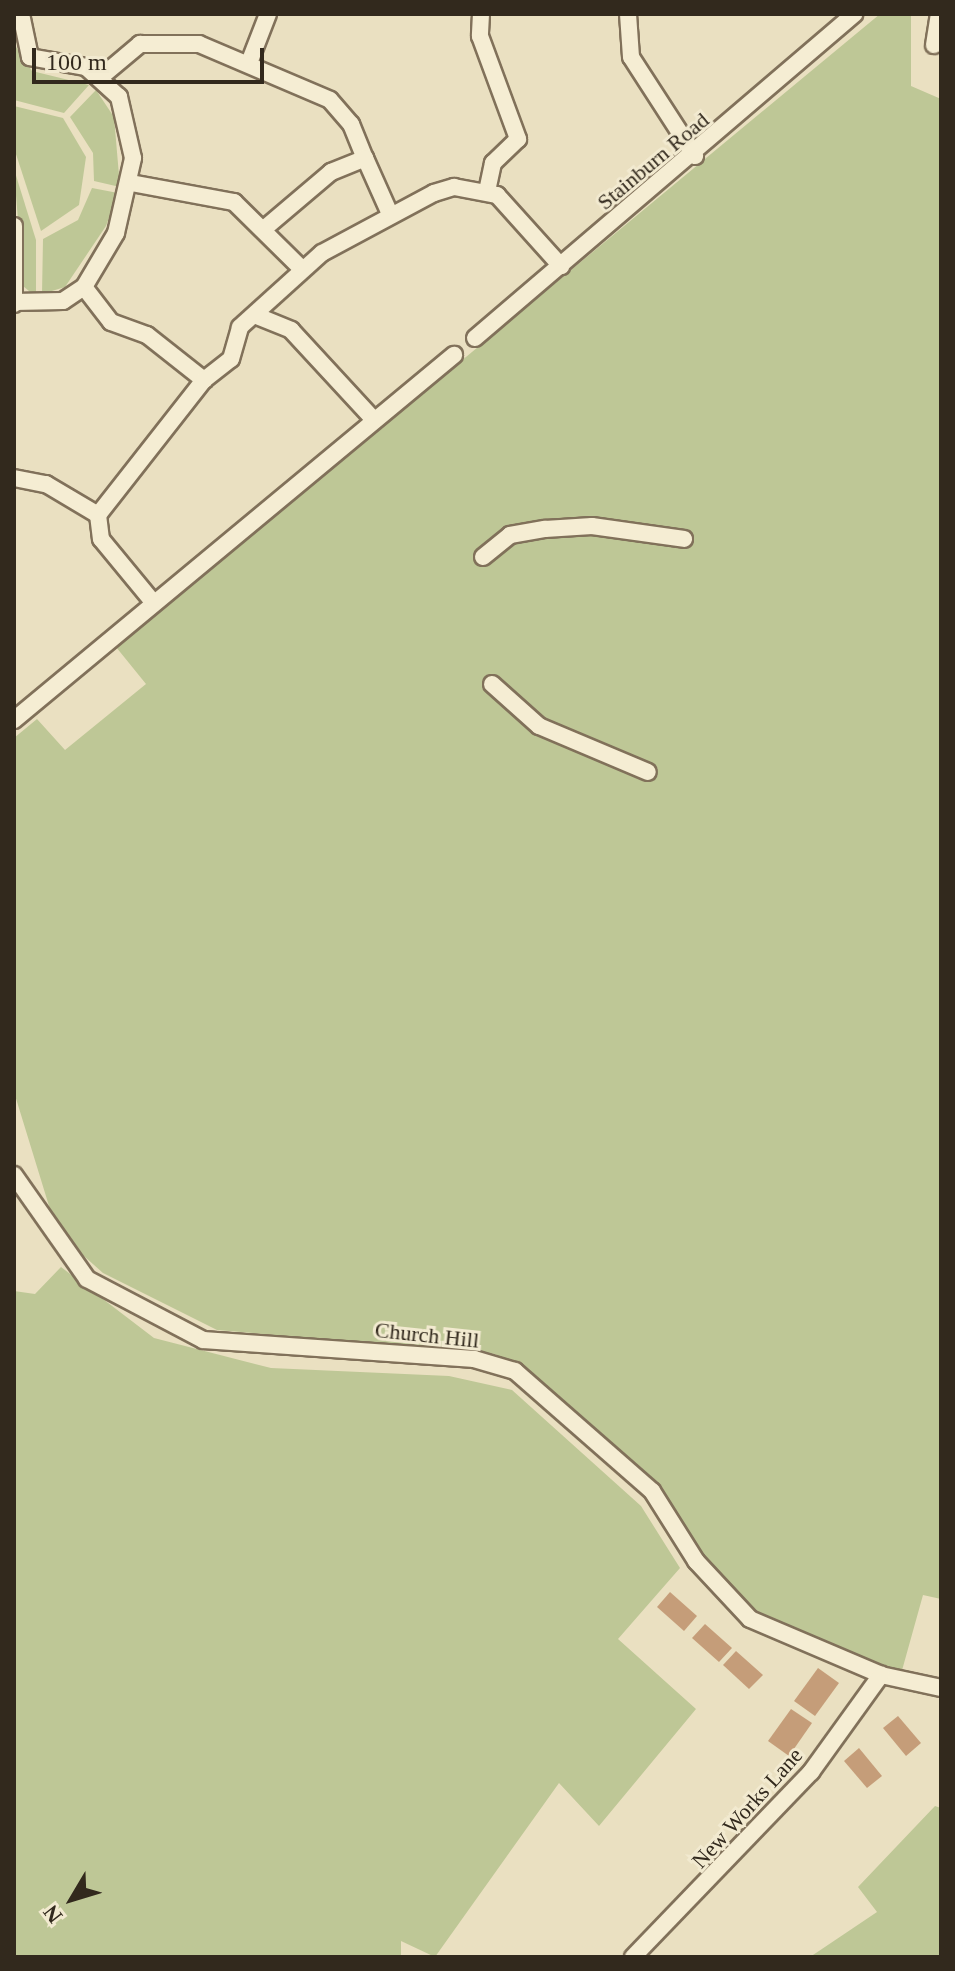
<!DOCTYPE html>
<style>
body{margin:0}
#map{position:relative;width:955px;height:1971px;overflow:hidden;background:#eae0c1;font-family:Georgia,serif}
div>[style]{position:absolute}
.green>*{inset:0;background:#bec796}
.building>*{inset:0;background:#c59d79}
.roads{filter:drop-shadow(2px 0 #81715a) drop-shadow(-2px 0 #81715a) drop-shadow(0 2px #81715a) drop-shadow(0 -2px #81715a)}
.minor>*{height:16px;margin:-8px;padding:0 8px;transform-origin:8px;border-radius:8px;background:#f5edd3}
span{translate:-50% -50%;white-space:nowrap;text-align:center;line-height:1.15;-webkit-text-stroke:6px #f2ead0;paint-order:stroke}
.street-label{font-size:22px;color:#32291d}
.frame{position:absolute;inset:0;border:16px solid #32291d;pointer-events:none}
.north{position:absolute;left:32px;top:1859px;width:80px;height:80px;-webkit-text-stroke:6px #f2ead0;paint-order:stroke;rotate:232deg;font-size:22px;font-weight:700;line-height:32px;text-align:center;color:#32291d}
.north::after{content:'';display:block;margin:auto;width:28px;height:36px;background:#32291d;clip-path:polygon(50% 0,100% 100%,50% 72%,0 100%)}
.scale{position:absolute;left:32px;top:48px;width:232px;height:36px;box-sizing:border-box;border:4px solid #32291d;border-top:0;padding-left:10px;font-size:24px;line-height:28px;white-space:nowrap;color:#32291d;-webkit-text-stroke:6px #f2ead0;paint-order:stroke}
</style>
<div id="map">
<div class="green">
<i style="clip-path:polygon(880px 14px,911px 14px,911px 86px,941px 99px,941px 1599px,923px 1595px,901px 1674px,756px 1613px,700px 1553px,643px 1474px,532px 1373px,495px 1354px,217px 1330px,103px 1273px,57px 1232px,14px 1092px,14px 738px,37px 719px,65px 750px,146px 684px,116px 647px)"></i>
<i style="clip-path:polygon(14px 44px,32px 71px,89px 85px,64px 113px,14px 100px)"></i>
<i style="clip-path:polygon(96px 90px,114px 117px,120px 187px,94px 181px,93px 153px,70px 117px)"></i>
<i style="clip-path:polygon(14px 106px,63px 118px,86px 157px,79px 205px,41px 231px,14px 148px)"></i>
<i style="clip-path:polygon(14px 169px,36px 240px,36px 297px,23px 286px)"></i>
<i style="clip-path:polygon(92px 188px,118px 193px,106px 226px,65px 287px,42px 294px,43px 239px,78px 220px)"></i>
<i style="clip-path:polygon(61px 1267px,154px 1338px,271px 1368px,449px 1376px,512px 1390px,641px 1506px,680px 1568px,618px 1639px,696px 1709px,599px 1826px,559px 1783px,435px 1957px,401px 1941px,401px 1957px,14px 1957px,14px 1291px,35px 1294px)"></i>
<i style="clip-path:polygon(935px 1806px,941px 1808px,941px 1957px,810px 1957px,877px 1912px,858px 1887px)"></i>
</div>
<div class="building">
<i style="clip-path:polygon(670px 1592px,697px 1616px,684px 1631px,657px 1607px)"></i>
<i style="clip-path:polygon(705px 1624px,732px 1648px,719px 1662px,692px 1638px)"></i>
<i style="clip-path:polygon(736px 1651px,763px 1675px,749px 1689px,723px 1665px)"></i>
<i style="clip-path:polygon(818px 1668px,839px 1683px,815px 1716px,794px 1701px)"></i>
<i style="clip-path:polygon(791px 1709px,812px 1723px,789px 1756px,768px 1741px)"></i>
<i style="clip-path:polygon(898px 1716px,921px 1743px,906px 1756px,883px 1728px)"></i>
<i style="clip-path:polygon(859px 1748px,882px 1776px,867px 1788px,844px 1761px)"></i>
</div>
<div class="roads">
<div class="minor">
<i style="left:481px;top:14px;width:22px;rotate:93deg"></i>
<i style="left:480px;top:36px;width:110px;rotate:69.7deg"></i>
<i style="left:518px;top:139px;width:35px;rotate:136deg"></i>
<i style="left:493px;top:163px;width:29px;rotate:102deg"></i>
<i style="left:628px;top:14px;width:43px;rotate:86deg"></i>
<i style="left:631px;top:57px;width:118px;rotate:57.1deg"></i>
<i style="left:934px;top:45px;width:31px;rotate:-81deg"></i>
<i style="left:249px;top:63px;width:53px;rotate:-68.8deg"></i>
<i style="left:102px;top:76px;width:50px;rotate:-40.1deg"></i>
<i style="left:140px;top:44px;width:59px"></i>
<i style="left:199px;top:44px;width:142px;rotate:23.1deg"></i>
<i style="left:330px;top:100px;width:32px;rotate:49deg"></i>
<i style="left:351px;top:124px;width:37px;rotate:68deg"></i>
<i style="left:131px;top:183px;width:105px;rotate:10.5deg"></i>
<i style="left:234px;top:202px;width:95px;rotate:44.6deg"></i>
<i style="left:14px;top:226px;width:78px;rotate:90deg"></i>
<i style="left:265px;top:228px;width:87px;rotate:-40.3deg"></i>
<i style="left:331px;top:172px;width:37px;rotate:-22deg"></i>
<i style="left:365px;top:158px;width:61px;rotate:65.9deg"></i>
<i style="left:84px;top:287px;width:44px;rotate:52.4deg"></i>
<i style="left:111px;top:322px;width:38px;rotate:20deg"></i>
<i style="left:147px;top:335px;width:73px;rotate:38.3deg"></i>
<i style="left:14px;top:302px;width:49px;rotate:-1.2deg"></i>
<i style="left:63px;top:301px;width:25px;rotate:-34deg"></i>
<i style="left:84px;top:287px;width:63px;rotate:-59.3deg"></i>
<i style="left:116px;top:233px;width:77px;rotate:-77.2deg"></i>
<i style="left:133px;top:158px;width:63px;rotate:-102.9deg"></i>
<i style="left:119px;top:97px;width:45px;rotate:-137.7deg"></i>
<i style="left:86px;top:67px;width:57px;rotate:-169.9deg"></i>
<i style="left:30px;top:57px;width:44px;rotate:-101.8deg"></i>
<i style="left:257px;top:316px;width:37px;rotate:22deg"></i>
<i style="left:291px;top:330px;width:121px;rotate:47.3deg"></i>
<i style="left:475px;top:338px;width:499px;rotate:-40.5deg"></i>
<i style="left:14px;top:478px;width:33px;rotate:11deg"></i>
<i style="left:46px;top:484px;width:61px;rotate:30.8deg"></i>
<i style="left:98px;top:515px;width:172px;rotate:-51.9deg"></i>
<i style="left:204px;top:380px;width:34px;rotate:-38deg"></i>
<i style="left:231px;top:359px;width:33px;rotate:-74deg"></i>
<i style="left:240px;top:327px;width:110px;rotate:-42.1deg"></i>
<i style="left:322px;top:253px;width:127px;rotate:-28.2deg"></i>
<i style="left:434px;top:193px;width:21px;rotate:-17deg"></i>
<i style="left:454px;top:187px;width:44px;rotate:10.5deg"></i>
<i style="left:497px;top:195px;width:96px;rotate:48deg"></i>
<i style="left:98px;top:515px;width:24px;rotate:83deg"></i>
<i style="left:101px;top:539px;width:82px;rotate:50.5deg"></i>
<i style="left:483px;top:557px;width:35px;rotate:-39deg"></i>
<i style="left:510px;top:535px;width:36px;rotate:-10deg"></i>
<i style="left:545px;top:529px;width:47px;rotate:-3.7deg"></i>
<i style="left:592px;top:526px;width:93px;rotate:8deg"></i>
<i style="left:492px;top:684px;width:63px;rotate:41.8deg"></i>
<i style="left:539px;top:726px;width:118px;rotate:22.9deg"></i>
<i style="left:14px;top:720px;width:572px;rotate:-39.68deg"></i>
<i style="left:14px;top:1175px;width:127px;rotate:54.9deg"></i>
<i style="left:87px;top:1279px;width:131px;rotate:27.7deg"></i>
<i style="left:203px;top:1340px;width:272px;rotate:4deg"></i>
<i style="left:474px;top:1359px;width:43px;rotate:16.3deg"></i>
<i style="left:515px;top:1371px;width:182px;rotate:41.2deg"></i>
<i style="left:652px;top:1491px;width:83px;rotate:57.8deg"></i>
<i style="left:696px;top:1561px;width:79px;rotate:47deg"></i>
<i style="left:750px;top:1619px;width:142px;rotate:23.1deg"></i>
<i style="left:881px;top:1675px;width:61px;rotate:12.2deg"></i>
<i style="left:633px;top:1957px;width:257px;rotate:-46.1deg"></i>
<i style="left:811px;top:1772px;width:120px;rotate:-54.2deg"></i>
</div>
</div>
<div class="street-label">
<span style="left:653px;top:161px;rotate:-40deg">Stainburn Road</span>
<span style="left:427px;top:1335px;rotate:6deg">Church Hill</span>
<span style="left:747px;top:1808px;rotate:-48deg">New Works Lane</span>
</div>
<div class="frame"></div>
<div class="north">N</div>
<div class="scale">100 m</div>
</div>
